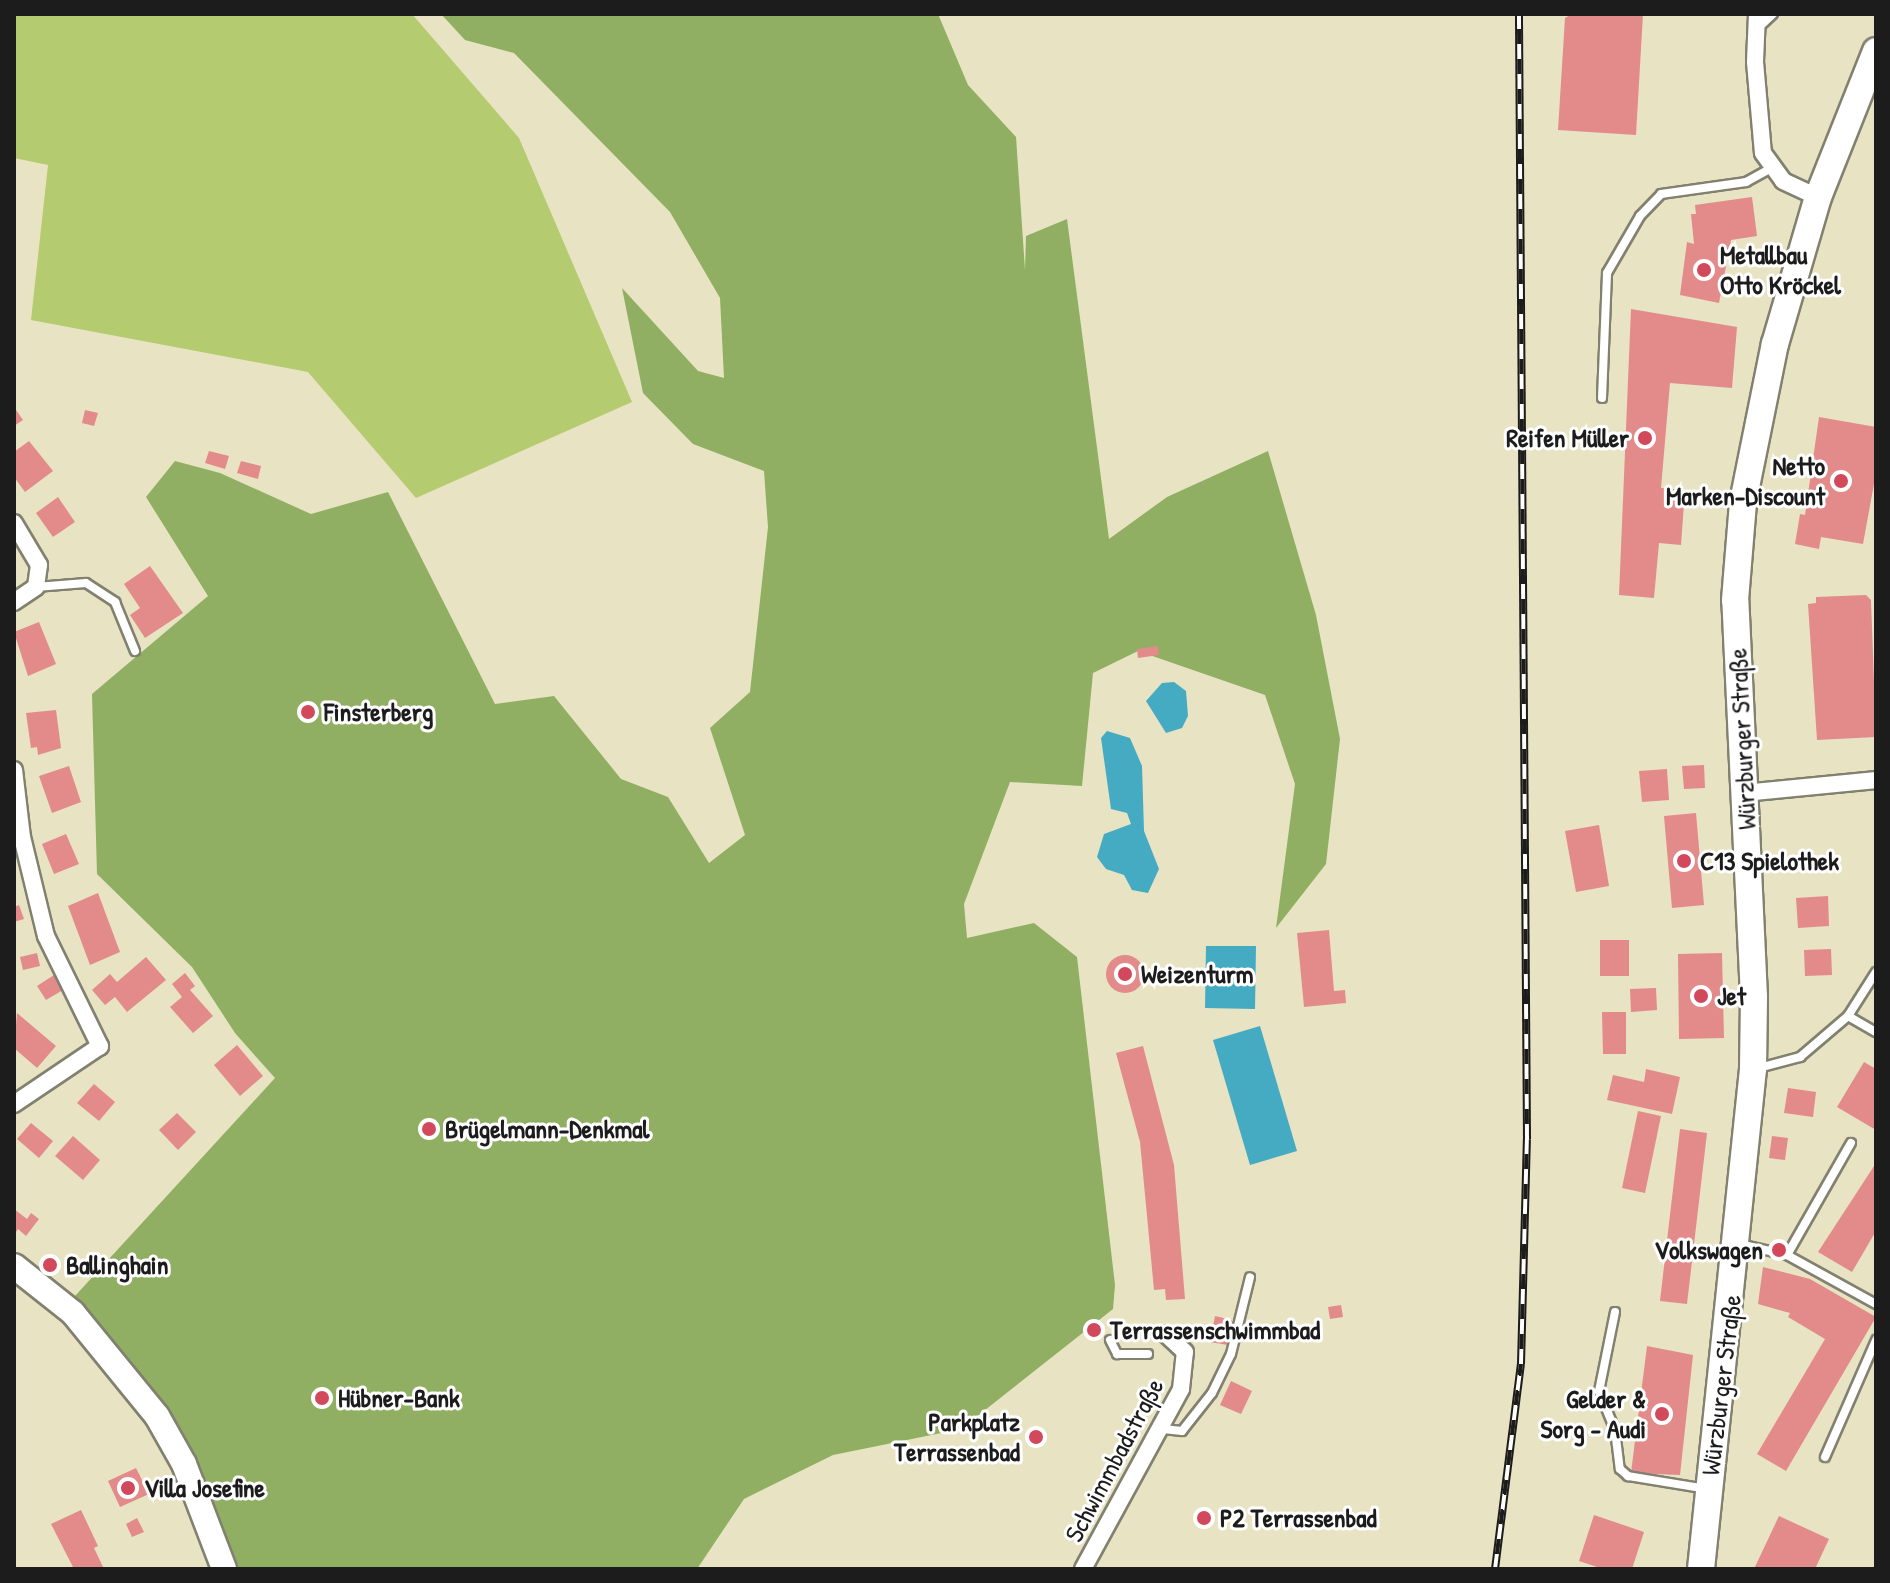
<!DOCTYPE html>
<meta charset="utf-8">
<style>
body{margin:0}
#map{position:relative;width:1890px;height:1583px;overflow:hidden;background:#e8e3c2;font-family:"Patrick Hand",sans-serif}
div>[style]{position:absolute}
.green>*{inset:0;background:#b5cb70}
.forest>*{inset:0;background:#90af62}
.water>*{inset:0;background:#44abc3}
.building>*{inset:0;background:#e28b8a}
.round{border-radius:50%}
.roads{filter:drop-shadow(2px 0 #82806f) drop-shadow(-2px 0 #82806f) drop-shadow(0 2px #82806f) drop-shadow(0 -2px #82806f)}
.lane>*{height:8px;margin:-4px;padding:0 4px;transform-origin:4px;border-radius:4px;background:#fff}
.street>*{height:16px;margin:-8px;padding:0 8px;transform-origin:8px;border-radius:8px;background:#fff}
.secondary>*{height:24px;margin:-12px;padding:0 12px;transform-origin:12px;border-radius:12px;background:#fff}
.primary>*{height:26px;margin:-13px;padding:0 13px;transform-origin:13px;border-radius:13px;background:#fff}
.rail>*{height:8px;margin-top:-4px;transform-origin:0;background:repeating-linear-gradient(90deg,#fff 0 15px,#1c1c1c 0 30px);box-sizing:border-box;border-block:2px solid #1c1c1c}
.dots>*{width:22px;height:22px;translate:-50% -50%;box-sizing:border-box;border:4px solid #fff;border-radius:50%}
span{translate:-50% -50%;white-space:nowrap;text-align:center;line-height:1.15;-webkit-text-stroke:6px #fff;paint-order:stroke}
.poi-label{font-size:26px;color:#1c1c1c;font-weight:700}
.left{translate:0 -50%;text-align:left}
.right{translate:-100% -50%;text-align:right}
.street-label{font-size:26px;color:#1c1c1c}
.frame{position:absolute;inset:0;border:16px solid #1c1c1c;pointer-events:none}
</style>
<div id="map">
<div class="green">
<i style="clip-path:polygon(14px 14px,412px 14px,519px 138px,632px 402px,416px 498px,308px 372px,31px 320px,48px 165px,14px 158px)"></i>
</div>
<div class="forest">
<i style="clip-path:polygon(441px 14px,938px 14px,968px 85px,1016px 137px,1025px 270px,1026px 236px,1067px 219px,1109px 539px,1167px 497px,1268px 451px,1316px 615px,1340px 739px,1326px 864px,1276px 928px,1295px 784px,1265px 695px,1138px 651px,1093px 673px,1082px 786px,1010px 782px,964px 904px,967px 938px,1034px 923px,1077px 957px,1115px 1285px,1113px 1309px,961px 1429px,833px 1455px,744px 1499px,697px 1569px,235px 1569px,174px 1430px,139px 1375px,75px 1296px,275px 1078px,235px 1033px,192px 967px,97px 874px,92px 694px,208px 596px,146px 497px,175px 461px,220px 473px,311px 514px,388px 492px,495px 704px,554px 696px,621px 779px,668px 797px,709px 863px,745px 835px,710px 728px,750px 692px,768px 527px,764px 471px,693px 444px,643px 393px,622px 288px,698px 371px,724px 378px,720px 298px,670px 212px,514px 53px,465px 40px)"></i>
</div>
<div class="water">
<i style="clip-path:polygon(1174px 682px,1186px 691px,1188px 716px,1182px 728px,1166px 733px,1146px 701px,1162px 683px)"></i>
<i style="clip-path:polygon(1107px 731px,1130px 738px,1142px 766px,1144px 831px,1159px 869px,1148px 893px,1132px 890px,1124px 875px,1106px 869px,1097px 857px,1104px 834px,1131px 824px,1127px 813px,1111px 809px,1101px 738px)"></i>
<i style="clip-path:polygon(1206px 946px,1256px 946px,1255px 1009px,1205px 1008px)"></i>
<i style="clip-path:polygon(1260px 1026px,1297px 1151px,1250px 1165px,1213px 1040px)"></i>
</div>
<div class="building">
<i style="clip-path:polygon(1572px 14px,1643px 14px,1636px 135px,1558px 130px,1565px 18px)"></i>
<i style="clip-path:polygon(1752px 197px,1757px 236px,1731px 240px,1719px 303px,1680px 295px,1687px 242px,1694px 244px,1691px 214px,1696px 214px,1695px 205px)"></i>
<i style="clip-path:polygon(1631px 309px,1737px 327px,1732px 388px,1670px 383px,1661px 488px,1685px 490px,1681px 545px,1659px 543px,1654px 598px,1619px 595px)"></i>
<i style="clip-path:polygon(14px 407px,23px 420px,14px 426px)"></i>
<i style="clip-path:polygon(85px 410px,98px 413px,94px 426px,82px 423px)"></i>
<i style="clip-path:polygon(1819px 417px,1876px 427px,1876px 473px,1863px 544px,1821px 537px,1819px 549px,1795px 544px,1800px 514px,1805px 515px)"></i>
<i style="clip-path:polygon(29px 441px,53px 471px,25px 492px,14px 477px,14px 452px)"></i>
<i style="clip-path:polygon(209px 451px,229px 456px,225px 469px,205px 463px)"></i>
<i style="clip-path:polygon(241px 461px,261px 466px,258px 479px,237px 473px)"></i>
<i style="clip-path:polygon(58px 497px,75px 522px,53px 537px,36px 513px)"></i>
<i style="clip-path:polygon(150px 566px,183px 613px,145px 638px,130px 615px,140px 608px,124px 584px)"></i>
<i style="clip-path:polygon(1866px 595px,1871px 600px,1876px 737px,1817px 740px,1808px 604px,1816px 603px,1816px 597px)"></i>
<i style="clip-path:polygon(39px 622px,56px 664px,28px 676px,14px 632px)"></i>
<i style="clip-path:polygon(1158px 646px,1159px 655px,1138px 658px,1137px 649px)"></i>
<i style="clip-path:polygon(56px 710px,61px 748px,38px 755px,37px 747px,31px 748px,26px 713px)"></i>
<i style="clip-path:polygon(1704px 765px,1705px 788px,1684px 789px,1682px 766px)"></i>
<i style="clip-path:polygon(69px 766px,81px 802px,52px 813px,39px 776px)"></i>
<i style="clip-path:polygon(1667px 769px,1669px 800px,1642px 802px,1639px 771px)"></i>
<i style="clip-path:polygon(1696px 813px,1704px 905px,1672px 908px,1664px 816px)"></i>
<i style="clip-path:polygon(1599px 825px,1609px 886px,1576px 892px,1565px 831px)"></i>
<i style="clip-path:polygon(66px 834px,79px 864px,54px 874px,42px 844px)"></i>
<i style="clip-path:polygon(98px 893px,120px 952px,90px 965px,68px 906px)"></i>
<i style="clip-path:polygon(1828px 896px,1829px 926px,1798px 928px,1796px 898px)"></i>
<i style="clip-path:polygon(19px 905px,24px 919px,14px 922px,14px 907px)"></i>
<i style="clip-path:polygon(1329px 930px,1334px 991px,1345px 990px,1346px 1003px,1304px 1007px,1297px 933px)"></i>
<i style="clip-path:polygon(1600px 940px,1629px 940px,1629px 976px,1600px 976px)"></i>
<i style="clip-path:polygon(1831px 949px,1832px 975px,1805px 976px,1804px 950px)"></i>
<i style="clip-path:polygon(37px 953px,40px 966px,23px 970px,20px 957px)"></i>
<i style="clip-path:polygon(1722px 953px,1724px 1038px,1679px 1039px,1678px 954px)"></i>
<i class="round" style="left:1106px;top:955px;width:38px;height:38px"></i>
<i style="clip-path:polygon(146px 957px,166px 980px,127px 1012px,115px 997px,105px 1005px,92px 990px,110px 974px,117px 982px)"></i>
<i style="clip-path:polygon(185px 973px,195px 986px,190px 990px,213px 1016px,193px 1033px,170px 1007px,182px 997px,172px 984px)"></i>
<i style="clip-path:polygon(54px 975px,63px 990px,46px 1000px,37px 986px)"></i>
<i style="clip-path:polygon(1656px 988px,1657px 1010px,1631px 1012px,1630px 989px)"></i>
<i style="clip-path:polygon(1602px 1012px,1626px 1012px,1626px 1054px,1603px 1054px)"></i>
<i style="clip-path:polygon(17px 1013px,56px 1046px,37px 1068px,14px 1048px)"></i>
<i style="clip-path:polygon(237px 1045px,263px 1076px,240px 1096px,214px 1065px)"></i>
<i style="clip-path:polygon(1143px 1046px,1174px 1165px,1185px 1299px,1166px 1300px,1165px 1289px,1154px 1290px,1140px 1142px,1116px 1053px)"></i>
<i style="clip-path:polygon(1864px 1062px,1876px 1069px,1876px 1130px,1837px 1107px)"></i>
<i style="clip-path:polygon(1646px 1069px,1680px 1077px,1672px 1114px,1607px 1100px,1613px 1075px,1644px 1082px)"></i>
<i style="clip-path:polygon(94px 1084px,115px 1102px,99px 1121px,77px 1103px)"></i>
<i style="clip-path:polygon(1788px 1088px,1816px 1092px,1813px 1117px,1784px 1113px)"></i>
<i style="clip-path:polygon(1638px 1111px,1661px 1116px,1645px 1193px,1622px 1188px)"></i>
<i style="clip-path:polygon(177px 1113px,196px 1132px,178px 1150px,159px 1130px)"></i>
<i style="clip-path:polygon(31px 1123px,53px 1141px,39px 1158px,17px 1139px)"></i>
<i style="clip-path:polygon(1680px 1129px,1707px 1133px,1687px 1304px,1660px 1301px)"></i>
<i style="clip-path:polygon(73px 1136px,100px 1160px,83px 1180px,55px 1156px)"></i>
<i style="clip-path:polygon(1772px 1136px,1788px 1138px,1785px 1160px,1769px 1158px)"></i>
<i style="clip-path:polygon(1876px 1163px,1876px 1231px,1852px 1272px,1818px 1252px)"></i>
<i style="clip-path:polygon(14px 1209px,27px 1219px,31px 1213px,39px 1219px,26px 1236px,18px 1229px,14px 1235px)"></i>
<i style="clip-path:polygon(1763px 1267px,1810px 1279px,1876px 1317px,1786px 1471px,1757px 1454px,1825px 1339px,1788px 1317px,1790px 1313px,1758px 1304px)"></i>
<i style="clip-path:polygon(1341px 1305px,1343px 1317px,1330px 1319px,1328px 1307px)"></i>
<i style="clip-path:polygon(1215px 1316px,1232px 1320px,1228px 1345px,1210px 1342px)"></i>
<i style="clip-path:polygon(1647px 1346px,1693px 1355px,1680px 1475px,1631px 1473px)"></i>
<i style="clip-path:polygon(1231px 1381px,1252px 1391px,1241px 1414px,1220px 1405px)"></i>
<i style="clip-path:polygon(136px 1468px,149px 1494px,120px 1507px,108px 1481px)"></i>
<i style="clip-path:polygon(81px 1510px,98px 1546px,94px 1548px,104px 1569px,74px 1569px,51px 1524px)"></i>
<i style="clip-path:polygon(1594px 1515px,1644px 1532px,1632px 1569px,1603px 1569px,1579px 1561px)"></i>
<i style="clip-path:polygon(1779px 1516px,1829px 1539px,1815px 1569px,1754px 1569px)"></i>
<i style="clip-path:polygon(137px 1518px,144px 1532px,132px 1537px,126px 1524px)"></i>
</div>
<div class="roads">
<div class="lane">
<i style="left:1759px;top:27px;width:19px;rotate:-43deg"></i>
<i style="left:1602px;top:398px;width:125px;rotate:-87.7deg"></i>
<i style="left:1607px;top:273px;width:66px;rotate:-59.9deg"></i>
<i style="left:1640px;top:216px;width:30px;rotate:-46deg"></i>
<i style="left:1661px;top:194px;width:86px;rotate:-8deg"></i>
<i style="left:1746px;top:182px;width:26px;rotate:-29deg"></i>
<i style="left:36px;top:587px;width:50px;rotate:-4.6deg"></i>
<i style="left:86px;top:583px;width:35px;rotate:33deg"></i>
<i style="left:115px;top:602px;width:53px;rotate:67.8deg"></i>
<i style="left:1848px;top:1016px;width:52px;rotate:-57.5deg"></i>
<i style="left:1755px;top:1069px;width:47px;rotate:-14.9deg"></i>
<i style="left:1800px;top:1057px;width:63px;rotate:-40.5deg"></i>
<i style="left:1848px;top:1016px;width:32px;rotate:30deg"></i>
<i style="left:1739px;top:1244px;width:49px;rotate:12.9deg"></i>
<i style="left:1787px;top:1255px;width:129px;rotate:-60.3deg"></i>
<i style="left:1787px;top:1255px;width:102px;rotate:28.8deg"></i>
<i style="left:1615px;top:1312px;width:81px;rotate:101.4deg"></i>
<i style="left:1599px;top:1391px;width:42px;rotate:67.7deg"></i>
<i style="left:1615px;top:1430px;width:39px;rotate:83deg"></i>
<i style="left:1620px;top:1469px;width:11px;rotate:41deg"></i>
<i style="left:1628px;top:1476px;width:80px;rotate:9.3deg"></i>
<i style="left:1110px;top:1340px;width:16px;rotate:63deg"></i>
<i style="left:1117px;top:1354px;width:31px"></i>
<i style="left:1163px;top:1429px;width:19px;rotate:6deg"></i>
<i style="left:1182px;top:1431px;width:48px;rotate:-51.7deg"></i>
<i style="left:1212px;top:1393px;width:43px;rotate:-64deg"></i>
<i style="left:1231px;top:1354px;width:79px;rotate:-76.1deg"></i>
<i style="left:1825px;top:1457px;width:128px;rotate:-66.4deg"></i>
</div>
<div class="street">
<i style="left:1757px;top:14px;width:48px;rotate:92.4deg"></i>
<i style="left:1755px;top:62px;width:91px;rotate:85deg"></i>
<i style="left:1763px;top:153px;width:34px;rotate:54deg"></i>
<i style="left:1783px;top:181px;width:38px;rotate:25deg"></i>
<i style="left:14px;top:523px;width:49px;rotate:59.2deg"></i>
<i style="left:39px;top:565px;width:22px;rotate:98deg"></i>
<i style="left:36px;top:587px;width:27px;rotate:146deg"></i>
<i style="left:14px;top:770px;width:67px;rotate:83.2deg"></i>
<i style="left:22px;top:837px;width:102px;rotate:76.4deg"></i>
<i style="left:46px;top:936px;width:123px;rotate:63.9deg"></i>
<i style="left:100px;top:1046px;width:104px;rotate:146deg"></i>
<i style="left:1744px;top:793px;width:133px;rotate:-5.6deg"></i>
<i style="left:1083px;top:1569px;width:205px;rotate:-61.4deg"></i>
<i style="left:1181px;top:1389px;width:37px;rotate:-84deg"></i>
<i style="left:1185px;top:1352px;width:26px;rotate:-137deg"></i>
</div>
<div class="secondary">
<i style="left:14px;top:1266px;width:75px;rotate:38.5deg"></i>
<i style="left:73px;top:1313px;width:133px;rotate:50.8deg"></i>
<i style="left:157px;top:1416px;width:55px;rotate:60.6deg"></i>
<i style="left:184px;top:1464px;width:112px;rotate:69.1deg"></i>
</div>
<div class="primary">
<i style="left:1701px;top:1569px;width:503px;rotate:-84.06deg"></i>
<i style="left:1753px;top:1069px;width:72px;rotate:-89.2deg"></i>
<i style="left:1754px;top:997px;width:397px;rotate:-92.7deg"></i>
<i style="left:1735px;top:600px;width:98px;rotate:-85.3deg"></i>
<i style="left:1743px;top:502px;width:161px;rotate:-78.6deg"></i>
<i style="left:1775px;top:344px;width:153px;rotate:-73.7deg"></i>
<i style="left:1818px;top:197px;width:157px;rotate:-68.3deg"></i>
</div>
</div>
<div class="rail">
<i style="left:1495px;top:1569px;width:207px;rotate:-82.8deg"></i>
<i style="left:1521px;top:1364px;width:225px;rotate:-88.5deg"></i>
<i style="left:1527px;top:1139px;width:1125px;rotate:-90.41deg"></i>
</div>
<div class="dots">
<i style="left:1704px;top:270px;background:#d1495b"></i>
<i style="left:1645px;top:438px;background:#d1495b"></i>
<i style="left:1841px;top:481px;background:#d1495b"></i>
<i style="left:308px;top:712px;background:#d1495b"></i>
<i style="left:1684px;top:861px;background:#d1495b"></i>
<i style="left:1125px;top:974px;background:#d1495b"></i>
<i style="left:1701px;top:996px;background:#d1495b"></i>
<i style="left:429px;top:1129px;background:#d1495b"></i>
<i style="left:1779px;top:1250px;background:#d1495b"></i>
<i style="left:50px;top:1265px;background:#d1495b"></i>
<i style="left:1094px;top:1330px;background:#d1495b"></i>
<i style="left:322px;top:1398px;background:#d1495b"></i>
<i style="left:1662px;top:1414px;background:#d1495b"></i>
<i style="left:1036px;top:1437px;background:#d1495b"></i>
<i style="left:128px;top:1488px;background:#d1495b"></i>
<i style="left:1204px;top:1518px;background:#d1495b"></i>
</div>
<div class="poi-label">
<span class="left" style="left:1720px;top:270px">Metallbau<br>Otto Kröckel</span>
<span class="right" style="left:1629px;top:438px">Reifen Müller</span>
<span class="right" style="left:1825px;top:481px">Netto<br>Marken-Discount</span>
<span class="left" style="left:324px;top:712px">Finsterberg</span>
<span class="left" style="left:1700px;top:861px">C13 Spielothek</span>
<span class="left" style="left:1141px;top:974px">Weizenturm</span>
<span class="left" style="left:1717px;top:996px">Jet</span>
<span class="left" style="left:445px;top:1129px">Brügelmann-Denkmal</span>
<span class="right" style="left:1763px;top:1250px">Volkswagen</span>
<span class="left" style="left:66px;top:1265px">Ballinghain</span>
<span class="left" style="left:1110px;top:1330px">Terrassenschwimmbad</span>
<span class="left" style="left:338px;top:1398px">Hübner-Bank</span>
<span class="right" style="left:1646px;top:1414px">Gelder &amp;<br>Sorg - Audi</span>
<span class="right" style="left:1020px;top:1437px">Parkplatz<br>Terrassenbad</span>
<span class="left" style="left:144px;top:1488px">Villa Josefine</span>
<span class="left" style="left:1220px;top:1518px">P2 Terrassenbad</span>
</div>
<div class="street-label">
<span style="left:1742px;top:739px;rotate:-93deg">Würzburger Straße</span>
<span style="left:1721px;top:1385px;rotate:-83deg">Würzburger Straße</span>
<span style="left:1114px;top:1460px;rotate:-62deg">Schwimmbadstraße</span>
</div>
<div class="frame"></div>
</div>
